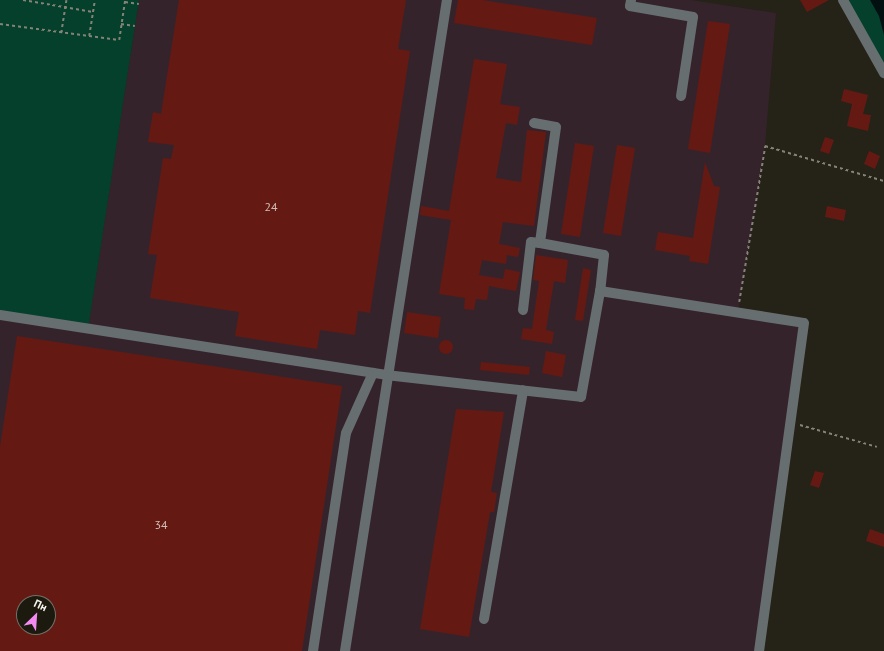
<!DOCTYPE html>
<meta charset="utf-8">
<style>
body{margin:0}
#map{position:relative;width:884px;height:651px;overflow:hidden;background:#252217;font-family:"PT Sans",sans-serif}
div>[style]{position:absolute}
.industrial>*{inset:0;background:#35232c}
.green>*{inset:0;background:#04402b}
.water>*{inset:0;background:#031012}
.building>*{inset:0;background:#641a13}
.round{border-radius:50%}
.path>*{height:1.5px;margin-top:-0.75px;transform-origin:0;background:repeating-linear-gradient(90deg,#858278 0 3px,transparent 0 6px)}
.minor>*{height:10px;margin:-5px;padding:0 5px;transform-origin:5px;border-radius:5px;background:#676e70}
span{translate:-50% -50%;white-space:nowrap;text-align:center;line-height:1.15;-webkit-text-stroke:3px #1c190e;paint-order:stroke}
.number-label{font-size:12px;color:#d2beb6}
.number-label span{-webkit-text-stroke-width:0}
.north{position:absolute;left:16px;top:595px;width:40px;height:40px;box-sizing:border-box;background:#1c190e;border:1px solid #737167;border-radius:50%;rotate:25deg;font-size:11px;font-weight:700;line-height:16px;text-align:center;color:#f6f4ec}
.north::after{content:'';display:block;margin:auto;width:14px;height:18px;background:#f38af1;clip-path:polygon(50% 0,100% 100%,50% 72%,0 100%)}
</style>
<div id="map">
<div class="industrial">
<i style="clip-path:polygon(evenodd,139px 0,691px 0,776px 13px,765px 146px,738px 312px,804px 323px,759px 651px,0 651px,0 315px,88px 328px,139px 0,24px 603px,48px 603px,48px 627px,24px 627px,24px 603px)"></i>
</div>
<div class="green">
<i style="clip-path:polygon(0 0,139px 0,88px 329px,0 315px)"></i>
<i style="clip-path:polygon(843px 0,884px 0,884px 73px)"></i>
</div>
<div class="water">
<i style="clip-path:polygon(870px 0,884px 0,884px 35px,879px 16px)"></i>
</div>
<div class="building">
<i style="clip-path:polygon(179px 0,406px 0,398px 49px,410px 51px,370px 313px,358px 311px,355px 335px,320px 330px,317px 349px,235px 336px,239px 312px,150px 298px,157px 255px,148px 254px,163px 158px,171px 159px,174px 145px,148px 142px,153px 112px,161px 114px)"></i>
<i style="clip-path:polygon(458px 0,482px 0,597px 18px,592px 45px,454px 23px)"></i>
<i style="clip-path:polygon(800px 0,829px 0,807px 12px)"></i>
<i style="clip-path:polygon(708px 21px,730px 24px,710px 153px,688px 149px)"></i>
<i style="clip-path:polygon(474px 59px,507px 64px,500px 104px,520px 107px,517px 125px,506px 123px,496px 178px,521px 182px,527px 130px,546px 132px,534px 226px,503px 222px,499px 244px,520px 248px,518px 257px,507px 255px,506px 264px,482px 260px,479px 275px,503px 279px,505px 269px,520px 272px,516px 291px,489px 286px,487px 300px,476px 299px,474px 310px,464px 309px,465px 298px,439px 294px,451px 220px,420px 215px,421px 206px,449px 211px)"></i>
<i style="clip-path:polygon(844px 89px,868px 95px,863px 114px,871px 115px,868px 131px,847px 126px,852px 104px,841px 101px)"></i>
<i style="clip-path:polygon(825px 137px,834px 140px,829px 154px,820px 151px)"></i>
<i style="clip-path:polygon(575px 143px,594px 146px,580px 237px,561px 234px)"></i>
<i style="clip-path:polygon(617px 145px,635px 148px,621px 236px,603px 233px)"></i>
<i style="clip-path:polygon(869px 151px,880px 156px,875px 169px,864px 164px)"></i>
<i style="clip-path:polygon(705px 162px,714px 186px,720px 187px,708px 264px,689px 261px,690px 256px,655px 250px,658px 232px,693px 238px)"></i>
<i style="clip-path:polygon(827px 206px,846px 210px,844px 221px,825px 217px)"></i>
<i style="clip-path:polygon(536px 255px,568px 260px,565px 283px,554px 281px,546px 330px,554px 332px,552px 344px,521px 339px,523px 328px,532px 329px,539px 281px,533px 280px)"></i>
<i style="clip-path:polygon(583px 268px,591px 270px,583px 321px,575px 320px)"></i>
<i style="clip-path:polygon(407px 312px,441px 317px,438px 338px,404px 333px)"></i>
<i style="clip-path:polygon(evenodd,17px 336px,342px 386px,302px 651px,0 651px,0 447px,17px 336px,24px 603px,48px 603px,48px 627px,24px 627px,24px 603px)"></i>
<i class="round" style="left:439px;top:340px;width:14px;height:14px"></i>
<i style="clip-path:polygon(546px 351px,566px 355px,562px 377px,542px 373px)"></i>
<i style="clip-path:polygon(481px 362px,530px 367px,529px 375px,480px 370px)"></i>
<i style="clip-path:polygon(456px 409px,504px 412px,491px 492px,497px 493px,494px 512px,490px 512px,469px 637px,420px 629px)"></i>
<i style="clip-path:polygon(815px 471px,824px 473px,819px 488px,810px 485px)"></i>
<i style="clip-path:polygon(870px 529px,884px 534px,884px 547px,866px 541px)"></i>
</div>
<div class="path">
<i style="left:23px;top:0;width:71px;rotate:9.7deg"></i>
<i style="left:125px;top:2px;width:14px;rotate:8deg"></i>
<i style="left:0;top:24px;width:120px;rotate:7.7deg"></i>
<i style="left:119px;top:40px;width:40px;rotate:-81.5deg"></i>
<i style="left:121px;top:24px;width:14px;rotate:8deg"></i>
<i style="left:61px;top:33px;width:33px;rotate:-81deg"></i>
<i style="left:89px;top:36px;width:36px;rotate:-81deg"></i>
<i style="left:739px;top:302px;width:158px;rotate:-80.5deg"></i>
<i style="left:765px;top:146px;width:124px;rotate:16.4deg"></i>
<i style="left:800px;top:425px;width:80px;rotate:15.9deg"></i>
</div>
<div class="minor">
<i style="left:631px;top:0;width:6px;rotate:99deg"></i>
<i style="left:630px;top:6px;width:64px;rotate:9.9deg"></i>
<i style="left:693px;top:17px;width:80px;rotate:98.6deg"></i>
<i style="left:843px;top:0;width:84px;rotate:60.7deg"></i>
<i style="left:534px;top:123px;width:22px;rotate:10deg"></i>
<i style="left:556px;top:127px;width:117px;rotate:97.9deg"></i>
<i style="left:540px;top:243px;width:65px;rotate:10.6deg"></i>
<i style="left:604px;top:255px;width:36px;rotate:96deg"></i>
<i style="left:523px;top:310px;width:68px;rotate:-83.3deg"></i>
<i style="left:531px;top:242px;width:9px;rotate:6deg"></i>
<i style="left:0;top:315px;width:391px;rotate:8.8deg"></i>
<i style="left:386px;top:375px;width:196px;rotate:6.4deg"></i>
<i style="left:581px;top:397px;width:108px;rotate:-79.8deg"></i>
<i style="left:600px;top:291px;width:206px;rotate:8.9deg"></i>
<i style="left:804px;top:323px;width:331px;rotate:97.8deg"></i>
<i style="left:484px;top:619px;width:232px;rotate:-80.3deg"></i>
<i style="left:313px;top:651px;width:220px;rotate:-81.4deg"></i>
<i style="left:346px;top:433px;width:66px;rotate:-65.8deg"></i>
<i style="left:345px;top:651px;width:659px;rotate:-81.1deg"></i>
</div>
<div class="number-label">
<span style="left:271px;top:207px">24</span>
<span style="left:161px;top:525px">34</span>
</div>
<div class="north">Пн</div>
</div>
